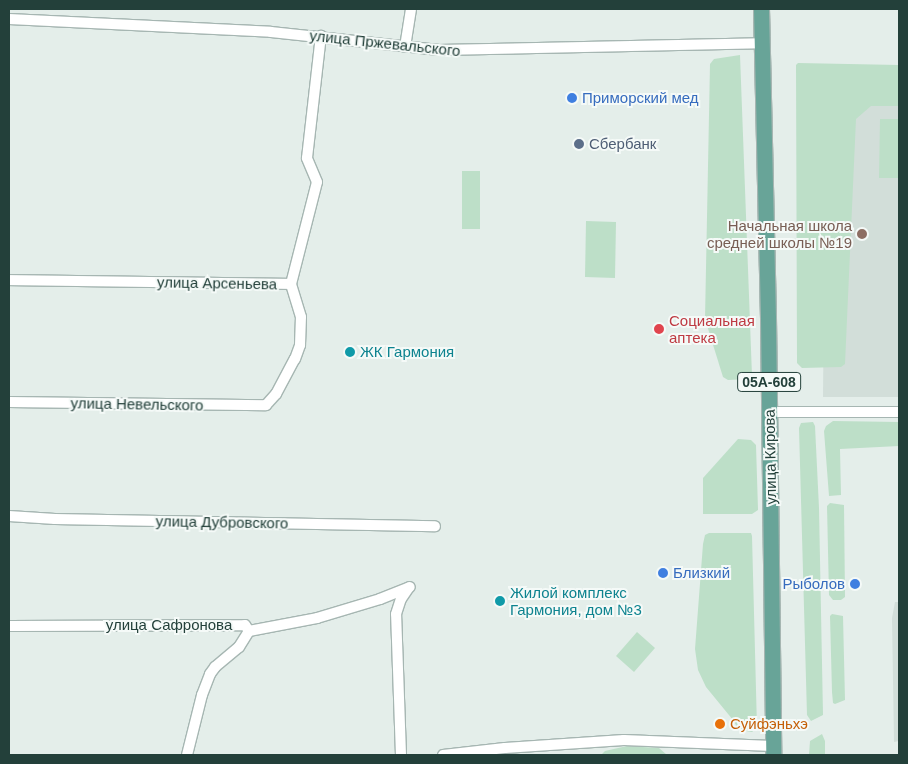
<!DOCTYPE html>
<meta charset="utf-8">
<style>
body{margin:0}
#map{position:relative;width:908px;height:764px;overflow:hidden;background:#e4eeea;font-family:Helvetica,sans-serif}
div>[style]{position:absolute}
.built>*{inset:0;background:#d2ded9}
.green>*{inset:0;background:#bddfc8}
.roads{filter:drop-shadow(1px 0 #a6b6b2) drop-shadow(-1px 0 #a6b6b2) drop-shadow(0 1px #a6b6b2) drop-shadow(0 -1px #a6b6b2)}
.minor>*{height:10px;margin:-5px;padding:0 5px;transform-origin:5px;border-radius:5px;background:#fff}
.primary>*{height:15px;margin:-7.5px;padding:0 7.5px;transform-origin:7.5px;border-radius:7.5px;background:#68a498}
.dots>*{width:14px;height:14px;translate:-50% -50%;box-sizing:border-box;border:2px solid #f5faf8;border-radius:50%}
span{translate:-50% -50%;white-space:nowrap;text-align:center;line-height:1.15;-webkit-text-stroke:4px #f5faf8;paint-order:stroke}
.shield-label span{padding:1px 4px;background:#f5faf8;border:1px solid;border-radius:4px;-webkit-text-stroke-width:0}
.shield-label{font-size:14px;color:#23403a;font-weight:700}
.street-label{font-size:15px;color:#23403a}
.shop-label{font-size:15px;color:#366cbe}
.left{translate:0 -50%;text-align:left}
.right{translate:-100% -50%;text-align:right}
.service-label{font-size:15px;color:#4e5e75}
.education-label{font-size:15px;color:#785e54}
.health-label{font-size:15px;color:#be3a42}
.culture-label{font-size:15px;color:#0d838f}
.food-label{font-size:15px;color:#c56008}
.frame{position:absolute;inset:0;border:10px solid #23403a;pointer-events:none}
</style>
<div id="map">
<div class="built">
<i style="clip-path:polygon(826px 70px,899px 71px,899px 397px,823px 397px)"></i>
<i style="clip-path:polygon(895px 602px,899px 602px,899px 741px,894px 742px,892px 618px)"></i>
</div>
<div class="green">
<i style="clip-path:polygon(740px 55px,752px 376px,748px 379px,728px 380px,723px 377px,705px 319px,710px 64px,714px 59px)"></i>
<i style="clip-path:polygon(798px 63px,899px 65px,899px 106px,871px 106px,856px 119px,845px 364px,841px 367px,802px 368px,797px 363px,796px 65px)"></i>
<i style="clip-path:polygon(880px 119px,899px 119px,899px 178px,879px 178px)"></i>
<i style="clip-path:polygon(462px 171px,480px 171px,480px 229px,462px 229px)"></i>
<i style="clip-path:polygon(586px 221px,616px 222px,615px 278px,585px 277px)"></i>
<i style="clip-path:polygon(833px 421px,899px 422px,899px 446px,840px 449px,841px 495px,829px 496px,824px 431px,826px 426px)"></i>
<i style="clip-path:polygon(813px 422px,815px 426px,819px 508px,823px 715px,811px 721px,807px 715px,799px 428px,801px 423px)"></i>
<i style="clip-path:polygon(738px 439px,751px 440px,756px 445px,758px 510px,752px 514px,703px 514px,703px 478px)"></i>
<i style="clip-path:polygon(830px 503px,844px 505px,845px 597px,841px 600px,833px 600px,829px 595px,827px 506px)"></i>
<i style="clip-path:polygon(709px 533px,751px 533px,752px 536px,757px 728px,752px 732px,739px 730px,733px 720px,706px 687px,698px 670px,695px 649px,703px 544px,705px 535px)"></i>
<i style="clip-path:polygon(832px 614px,843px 616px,845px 700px,835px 704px,833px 703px,832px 692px,830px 616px)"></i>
<i style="clip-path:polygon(637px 632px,655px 648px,634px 672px,616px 656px)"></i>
<i style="clip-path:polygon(822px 734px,825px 741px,825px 755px,809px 755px,810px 741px)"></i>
<i style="clip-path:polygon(627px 746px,659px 748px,667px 755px,601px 755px,605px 751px)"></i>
</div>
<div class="roads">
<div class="minor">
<i style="left:9px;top:19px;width:262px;rotate:2.8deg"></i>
<i style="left:271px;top:32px;width:169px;rotate:6.1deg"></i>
<i style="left:439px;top:50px;width:322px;rotate:-1.2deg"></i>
<i style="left:405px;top:47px;width:38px;rotate:-81deg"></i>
<i style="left:9px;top:280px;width:282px;rotate:0.8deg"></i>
<i style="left:291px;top:284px;width:105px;rotate:-75.7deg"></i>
<i style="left:317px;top:182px;width:26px;rotate:-113deg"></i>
<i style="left:307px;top:158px;width:123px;rotate:-83.5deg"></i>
<i style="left:9px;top:402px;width:257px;rotate:0.7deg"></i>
<i style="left:266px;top:405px;width:15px;rotate:-48deg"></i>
<i style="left:276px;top:394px;width:40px;rotate:-62deg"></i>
<i style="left:295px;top:359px;width:15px;rotate:-70deg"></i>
<i style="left:300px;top:345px;width:28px;rotate:-88deg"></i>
<i style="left:301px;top:317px;width:34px;rotate:-107deg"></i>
<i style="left:769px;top:412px;width:130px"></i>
<i style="left:9px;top:516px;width:46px;rotate:3.7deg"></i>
<i style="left:55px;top:519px;width:380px;rotate:1.1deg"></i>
<i style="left:9px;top:626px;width:236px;rotate:-0.2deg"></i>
<i style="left:245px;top:625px;width:7px;rotate:56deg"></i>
<i style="left:249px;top:631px;width:69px;rotate:-10.8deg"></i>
<i style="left:317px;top:618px;width:66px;rotate:-16.8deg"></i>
<i style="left:380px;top:599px;width:32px;rotate:-22deg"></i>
<i style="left:187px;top:755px;width:62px;rotate:-76deg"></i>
<i style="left:202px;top:695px;width:22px;rotate:-69deg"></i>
<i style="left:210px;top:674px;width:9px;rotate:-54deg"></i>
<i style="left:215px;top:667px;width:31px;rotate:-40deg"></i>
<i style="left:239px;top:647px;width:19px;rotate:-58deg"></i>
<i style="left:401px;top:755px;width:141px;rotate:-92deg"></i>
<i style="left:396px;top:614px;width:16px;rotate:-72deg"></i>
<i style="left:401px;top:599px;width:14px;rotate:-56deg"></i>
<i style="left:443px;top:755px;width:62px;rotate:-6.4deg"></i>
<i style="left:505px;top:748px;width:119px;rotate:-3.8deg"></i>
<i style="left:624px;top:740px;width:149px;rotate:2.3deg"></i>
</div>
<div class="primary">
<i style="left:761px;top:9px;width:309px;rotate:88.7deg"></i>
<i style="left:768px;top:318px;width:437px;rotate:89.3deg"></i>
</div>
</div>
<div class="dots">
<i style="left:572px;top:98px;background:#3f7fe0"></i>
<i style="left:579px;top:144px;background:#5c6f8a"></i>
<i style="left:862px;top:234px;background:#8d6e63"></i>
<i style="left:659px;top:329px;background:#e0444e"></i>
<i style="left:350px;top:352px;background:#0f9aa8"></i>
<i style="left:663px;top:573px;background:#3f7fe0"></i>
<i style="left:855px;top:584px;background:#3f7fe0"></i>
<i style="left:500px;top:601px;background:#0f9aa8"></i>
<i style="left:720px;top:724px;background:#e8710a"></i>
</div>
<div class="shield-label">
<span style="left:769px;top:382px">05А-608</span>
</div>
<div class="street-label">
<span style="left:385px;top:43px;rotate:6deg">улица Пржевальского</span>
<span style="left:217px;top:283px;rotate:1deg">улица Арсеньева</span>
<span style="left:137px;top:404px;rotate:1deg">улица Невельского</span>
<span style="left:770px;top:457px;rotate:-91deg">улица Кирова</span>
<span style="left:222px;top:522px;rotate:1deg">улица Дубровского</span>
<span style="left:169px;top:625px">улица Сафронова</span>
</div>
<div class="shop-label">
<span class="left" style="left:582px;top:98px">Приморский мед</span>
<span class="left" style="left:673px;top:573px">Близкий</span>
<span class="right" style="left:845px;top:584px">Рыболов</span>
</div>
<div class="service-label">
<span class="left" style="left:589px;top:144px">Сбербанк</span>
</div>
<div class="education-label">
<span class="right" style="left:852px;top:234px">Начальная школа<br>средней школы №19</span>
</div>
<div class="health-label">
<span class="left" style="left:669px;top:329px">Социальная<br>аптека</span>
</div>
<div class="culture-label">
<span class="left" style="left:360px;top:352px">ЖК Гармония</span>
<span class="left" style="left:510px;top:601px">Жилой комплекс<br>Гармония, дом №3</span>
</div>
<div class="food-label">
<span class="left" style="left:730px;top:724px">Суйфэньхэ</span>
</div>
<div class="frame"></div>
</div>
